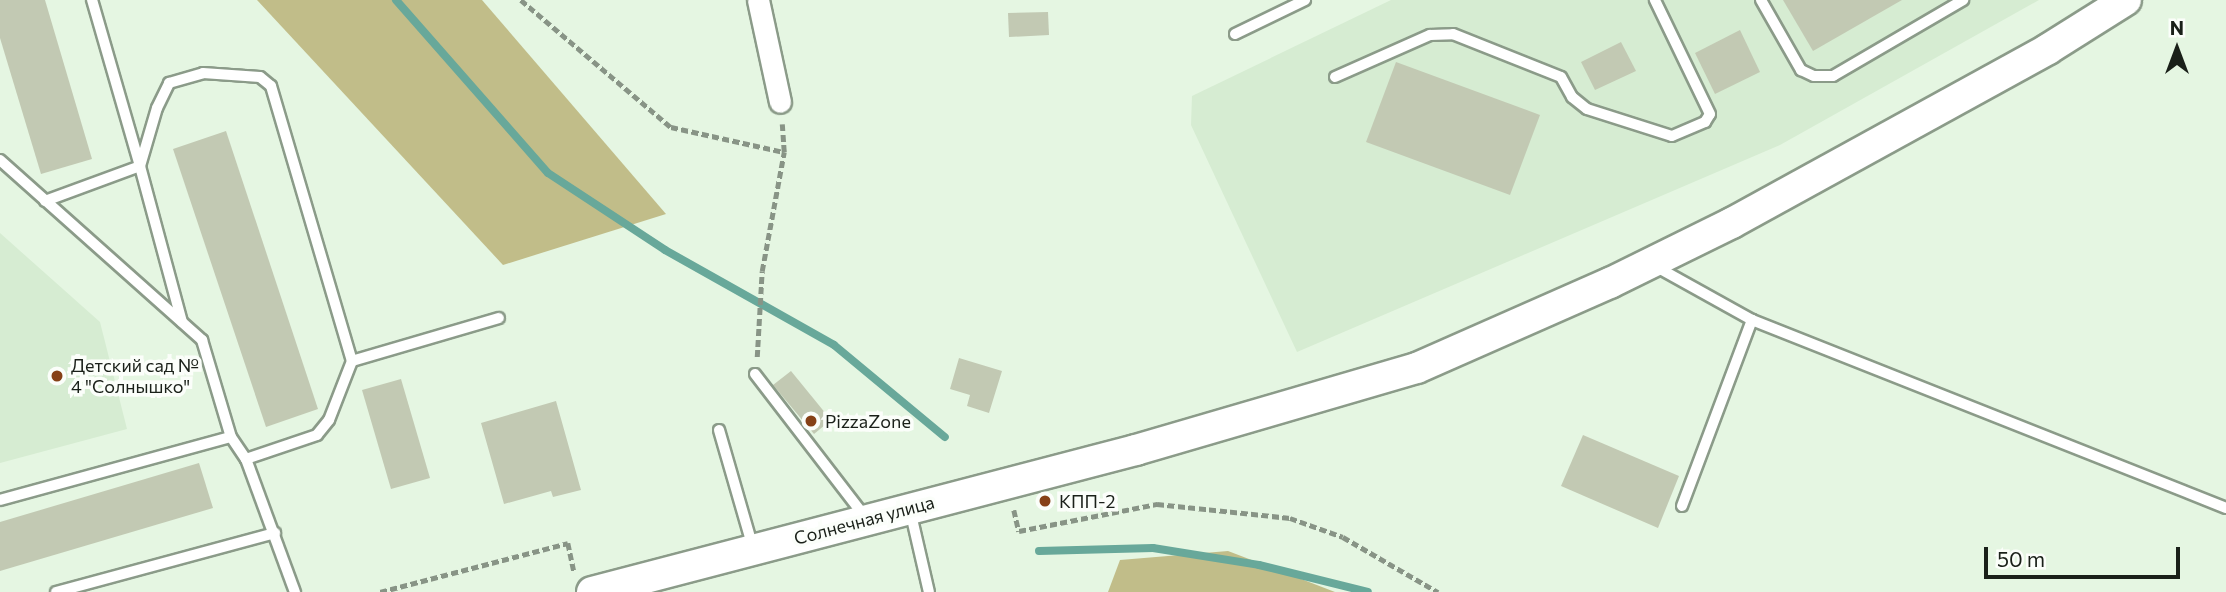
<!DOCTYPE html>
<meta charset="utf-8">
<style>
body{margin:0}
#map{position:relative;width:2226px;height:592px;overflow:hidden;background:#e5f6e2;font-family:Commissioner,sans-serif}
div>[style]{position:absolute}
.built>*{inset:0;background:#d6ecd2}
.forest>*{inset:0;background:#c1bd89}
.stream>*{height:8px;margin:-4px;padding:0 4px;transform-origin:4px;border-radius:4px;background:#68a89a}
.building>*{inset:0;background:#c2c9b3}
.path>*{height:4.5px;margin-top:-2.25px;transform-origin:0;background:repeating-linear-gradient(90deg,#889486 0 7px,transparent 0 10.5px)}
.roads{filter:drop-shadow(2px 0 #8b9b89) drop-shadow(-2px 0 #8b9b89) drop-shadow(0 2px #8b9b89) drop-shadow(0 -2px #8b9b89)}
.lane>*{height:10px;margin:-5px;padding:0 5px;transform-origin:5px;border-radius:5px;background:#fff}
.street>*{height:21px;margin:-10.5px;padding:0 10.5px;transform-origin:10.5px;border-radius:10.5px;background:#fff}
.secondary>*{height:30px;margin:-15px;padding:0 15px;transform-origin:15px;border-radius:15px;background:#fff}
.dots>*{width:19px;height:19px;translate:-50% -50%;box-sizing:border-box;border:4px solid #fbfefa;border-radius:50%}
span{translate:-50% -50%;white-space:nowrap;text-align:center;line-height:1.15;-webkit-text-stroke:7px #fbfefa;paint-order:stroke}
.poi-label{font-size:18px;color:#1a2019}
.left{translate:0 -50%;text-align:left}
.street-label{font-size:18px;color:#1a2019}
.north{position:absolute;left:2142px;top:14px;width:70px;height:70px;-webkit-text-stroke:5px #fbfefa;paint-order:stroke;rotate:0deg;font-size:19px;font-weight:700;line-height:28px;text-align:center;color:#1a2019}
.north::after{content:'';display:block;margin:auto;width:24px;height:32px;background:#1a2019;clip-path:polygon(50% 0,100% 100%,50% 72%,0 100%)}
.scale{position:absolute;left:1984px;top:547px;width:196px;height:32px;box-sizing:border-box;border:4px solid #1a2019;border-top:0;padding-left:9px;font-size:21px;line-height:24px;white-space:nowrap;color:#1a2019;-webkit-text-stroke:5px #fbfefa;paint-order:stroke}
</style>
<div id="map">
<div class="built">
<i style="clip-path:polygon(1391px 0,2039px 0,1780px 145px,1297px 352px,1191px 125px,1192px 96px)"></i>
<i style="clip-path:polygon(0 233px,100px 322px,127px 429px,0 463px)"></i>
</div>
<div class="forest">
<i style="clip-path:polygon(257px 0,482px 0,666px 214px,503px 265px)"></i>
<i style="clip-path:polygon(1228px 551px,1335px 592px,1108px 592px,1120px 560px)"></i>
</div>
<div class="stream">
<i style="left:396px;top:0;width:230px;rotate:48.7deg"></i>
<i style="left:548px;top:173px;width:140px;rotate:33.3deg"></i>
<i style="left:665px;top:250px;width:194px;rotate:29.3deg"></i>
<i style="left:834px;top:345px;width:144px;rotate:39.7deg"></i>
<i style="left:1039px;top:551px;width:114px;rotate:-1.5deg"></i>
<i style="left:1153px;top:548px;width:107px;rotate:9.1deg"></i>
<i style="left:1259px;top:565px;width:112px;rotate:13.9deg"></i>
</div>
<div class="building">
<i style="clip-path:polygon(0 0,45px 0,92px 159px,41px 174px,0 38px)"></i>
<i style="clip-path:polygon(1783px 0,1902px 0,1813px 51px)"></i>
<i style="clip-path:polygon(1048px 12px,1049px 35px,1009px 37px,1008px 13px)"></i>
<i style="clip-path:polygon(1740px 30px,1760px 72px,1715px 94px,1695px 53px)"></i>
<i style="clip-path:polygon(1621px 42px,1636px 71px,1595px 90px,1581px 62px)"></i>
<i style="clip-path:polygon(1396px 62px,1540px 115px,1510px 195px,1366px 142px)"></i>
<i style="clip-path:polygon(226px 131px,318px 409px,266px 427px,173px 149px)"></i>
<i style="clip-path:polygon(959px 358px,1002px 371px,989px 413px,967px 406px,970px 395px,950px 389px)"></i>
<i style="clip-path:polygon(791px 371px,831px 420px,814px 434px,773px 385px)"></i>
<i style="clip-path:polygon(401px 379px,430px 478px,391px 489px,362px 390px)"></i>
<i style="clip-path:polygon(556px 401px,581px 490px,553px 497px,551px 491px,504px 504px,481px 423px)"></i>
<i style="clip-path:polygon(1583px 435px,1679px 476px,1658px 528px,1561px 486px)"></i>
<i style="clip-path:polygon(199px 463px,213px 508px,0 571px,0 522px)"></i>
</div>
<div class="path">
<i style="left:521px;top:0;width:197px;rotate:40.3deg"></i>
<i style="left:671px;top:127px;width:116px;rotate:12.5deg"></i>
<i style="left:757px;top:357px;width:86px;rotate:-86.7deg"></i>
<i style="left:762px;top:271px;width:121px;rotate:-79.5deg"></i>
<i style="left:784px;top:152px;width:28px;rotate:-94deg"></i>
<i style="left:1014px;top:510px;width:22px;rotate:77deg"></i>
<i style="left:1019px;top:531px;width:141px;rotate:-11.1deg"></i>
<i style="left:1157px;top:504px;width:134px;rotate:6deg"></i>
<i style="left:1290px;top:518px;width:56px;rotate:19.7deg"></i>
<i style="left:1343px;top:537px;width:110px;rotate:30.1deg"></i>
<i style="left:380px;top:592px;width:194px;rotate:-14.6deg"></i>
<i style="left:568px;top:543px;width:29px;rotate:78deg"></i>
</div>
<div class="roads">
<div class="lane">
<i style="left:1761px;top:0;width:81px;rotate:60.3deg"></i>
<i style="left:1801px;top:70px;width:14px;rotate:25deg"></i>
<i style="left:1814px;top:76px;width:19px"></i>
<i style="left:1833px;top:76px;width:151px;rotate:-30.3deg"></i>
<i style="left:1235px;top:34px;width:78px;rotate:-25.9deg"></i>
<i style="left:1335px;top:77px;width:104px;rotate:-23.9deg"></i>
<i style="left:1430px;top:35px;width:23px;rotate:-2deg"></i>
<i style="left:1453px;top:34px;width:116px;rotate:21.7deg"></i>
<i style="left:1561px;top:77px;width:23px;rotate:61deg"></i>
<i style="left:1572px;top:97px;width:19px;rotate:39deg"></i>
<i style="left:1587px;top:109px;width:89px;rotate:17.6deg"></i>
<i style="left:1672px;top:136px;width:36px;rotate:-23deg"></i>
<i style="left:1705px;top:122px;width:9px;rotate:-58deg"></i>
<i style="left:1710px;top:114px;width:127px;rotate:-115.8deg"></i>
<i style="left:0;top:160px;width:271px;rotate:41.7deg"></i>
<i style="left:202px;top:340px;width:101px;rotate:73.4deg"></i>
<i style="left:231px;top:437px;width:27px;rotate:56deg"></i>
<i style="left:246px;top:459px;width:142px;rotate:69.8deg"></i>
<i style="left:45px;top:201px;width:101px;rotate:-20.2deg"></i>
<i style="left:140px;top:166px;width:173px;rotate:-106.1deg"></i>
<i style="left:1655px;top:266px;width:111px;rotate:29.1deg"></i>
<i style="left:1752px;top:320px;width:510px;rotate:21.63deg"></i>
<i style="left:182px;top:322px;width:162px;rotate:-105.1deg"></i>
<i style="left:140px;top:166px;width:60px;rotate:-73.7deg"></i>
<i style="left:157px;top:108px;width:28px;rotate:-64deg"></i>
<i style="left:169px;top:83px;width:35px;rotate:-16deg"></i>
<i style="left:203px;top:73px;width:57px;rotate:4deg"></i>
<i style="left:260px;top:77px;width:14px;rotate:39deg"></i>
<i style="left:271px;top:86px;width:287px;rotate:73.6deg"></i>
<i style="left:352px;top:361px;width:63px;rotate:111.3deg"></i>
<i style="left:329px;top:420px;width:19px;rotate:129deg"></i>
<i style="left:317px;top:435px;width:75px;rotate:161.3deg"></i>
<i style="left:352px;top:361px;width:153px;rotate:-16.3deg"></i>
<i style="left:755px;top:374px;width:180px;rotate:52.4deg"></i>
<i style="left:719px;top:430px;width:123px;rotate:73.9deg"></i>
<i style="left:0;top:500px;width:239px;rotate:-15.3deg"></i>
<i style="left:1682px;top:506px;width:199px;rotate:-69.4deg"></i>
<i style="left:910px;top:510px;width:84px;rotate:77deg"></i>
<i style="left:56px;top:592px;width:227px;rotate:-15.1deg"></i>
</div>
<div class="street">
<i style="left:758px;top:0;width:104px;rotate:77.8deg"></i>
</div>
<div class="secondary">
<i style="left:592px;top:592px;width:562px;rotate:-14.63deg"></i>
<i style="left:1136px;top:450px;width:293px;rotate:-16.3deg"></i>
<i style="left:1417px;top:368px;width:211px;rotate:-23.8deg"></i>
<i style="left:1610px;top:283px;width:136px;rotate:-26.2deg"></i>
<i style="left:1732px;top:223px;width:361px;rotate:-28.8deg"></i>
<i style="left:2048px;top:49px;width:92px;rotate:-32.1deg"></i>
</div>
</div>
<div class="dots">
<i style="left:57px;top:376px;background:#864117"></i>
<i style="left:811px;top:421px;background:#864117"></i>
<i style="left:1045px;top:501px;background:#864117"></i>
</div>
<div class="poi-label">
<span class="left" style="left:71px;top:376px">Детский сад №<br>4 "Солнышко"</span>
<span class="left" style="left:825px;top:421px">PizzaZone</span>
<span class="left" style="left:1059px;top:501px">КПП-2</span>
</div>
<div class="street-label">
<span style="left:864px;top:520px;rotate:-15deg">Солнечная улица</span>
</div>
<div class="north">N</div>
<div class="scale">50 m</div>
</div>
